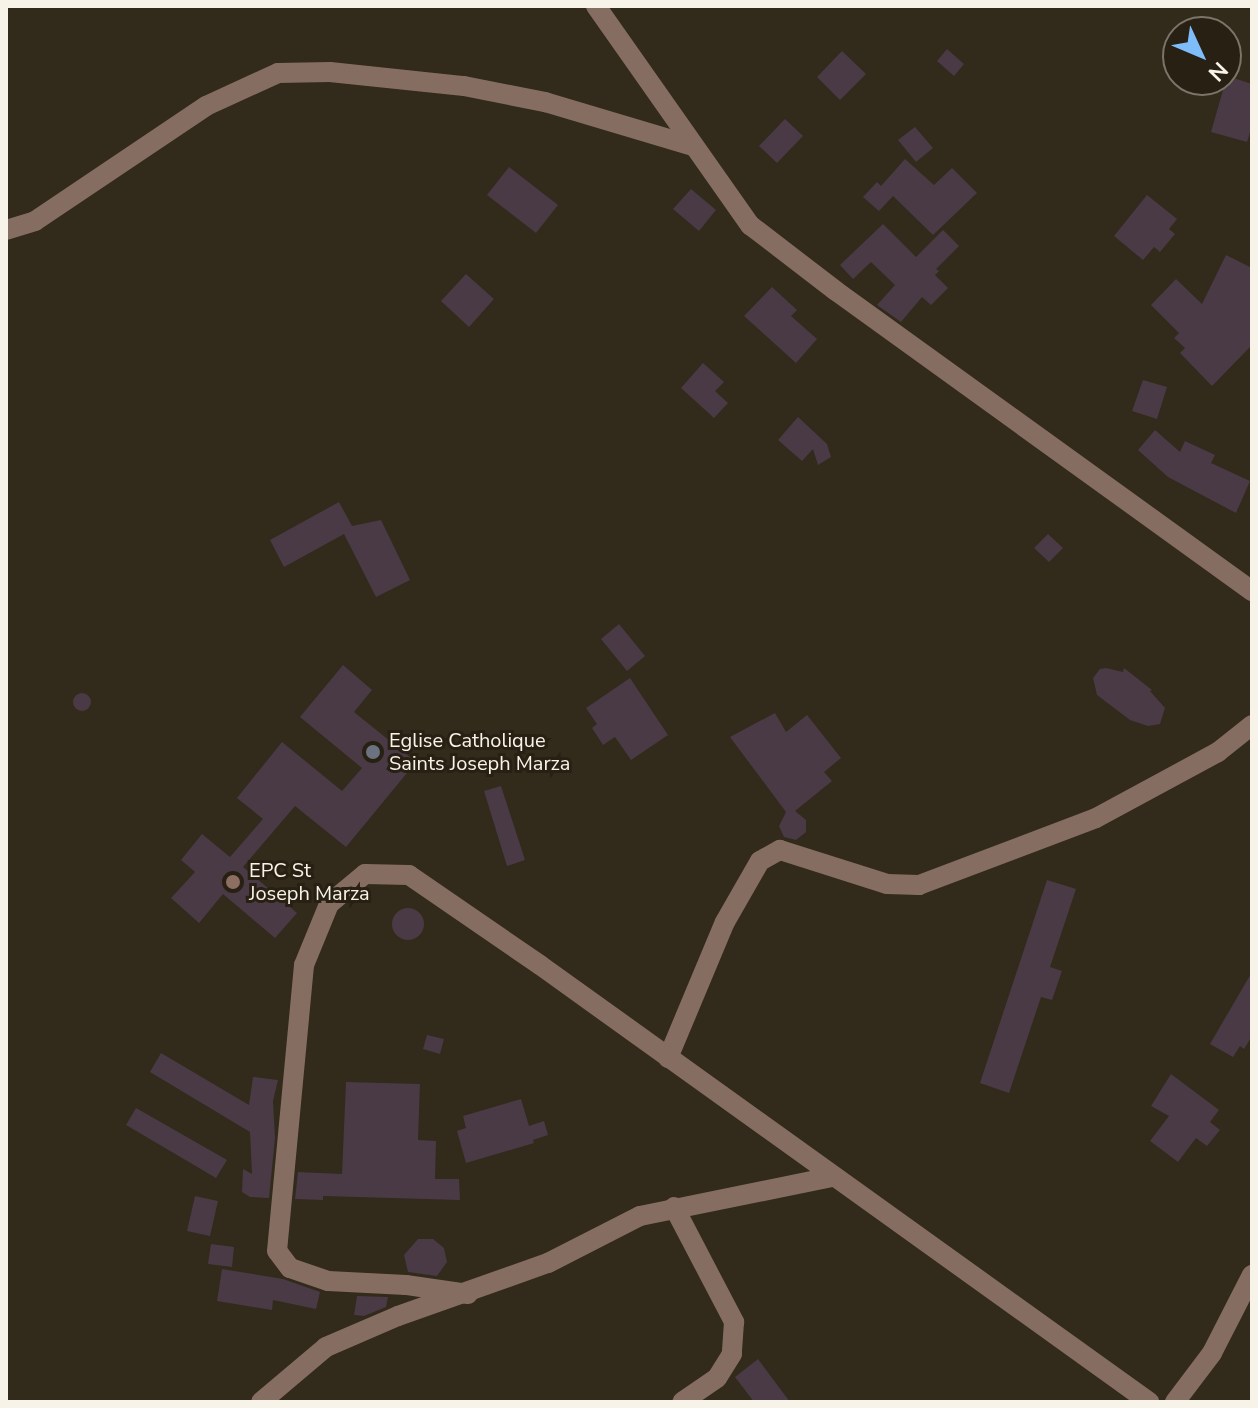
<!DOCTYPE html>
<style>
body{margin:0}
#map{position:relative;width:1258px;height:1408px;overflow:hidden;background:#322a1b;font-family:"Nunito Sans",sans-serif}
div>[style]{position:absolute}
.building>*{inset:0;background:#4a3a46}
.round{border-radius:50%}
.minor>*{height:20px;margin:-10px;padding:0 10px;transform-origin:10px;border-radius:10px;background:#866d62}
.dots>*{width:22px;height:22px;translate:-50% -50%;box-sizing:border-box;border:4px solid #282012;border-radius:50%}
span{translate:-50% -50%;white-space:nowrap;text-align:center;line-height:1.15;-webkit-text-stroke:6px #282012;paint-order:stroke}
.poi-label{font-size:20px;color:#f8f3e9}
.left{translate:0 -50%;text-align:left}
.frame{position:absolute;inset:0;border:8px solid #f8f3e9;pointer-events:none}
.north{position:absolute;left:1162px;top:16px;width:80px;height:80px;box-sizing:border-box;background:#282012;border:2px solid #7b7468;border-radius:50%;rotate:134deg;font-size:22px;font-weight:700;line-height:32px;text-align:center;color:#f8f3e9}
.north::after{content:'';display:block;margin:auto;width:28px;height:36px;background:#7fbdfa;clip-path:polygon(50% 0,100% 100%,50% 72%,0 100%)}
</style>
<div id="map">
<div class="building">
<i style="clip-path:polygon(947px 49px,964px 64px,954px 76px,937px 61px)"></i>
<i style="clip-path:polygon(842px 51px,866px 74px,840px 100px,817px 77px)"></i>
<i style="clip-path:polygon(1227px 76px,1252px 84px,1252px 126px,1247px 142px,1211px 132px)"></i>
<i style="clip-path:polygon(785px 119px,803px 136px,777px 163px,759px 146px)"></i>
<i style="clip-path:polygon(915px 127px,933px 148px,916px 162px,898px 140px)"></i>
<i style="clip-path:polygon(905px 159px,934px 185px,952px 168px,977px 193px,933px 235px,893px 196px,879px 211px,863px 197px,877px 182px,881px 186px)"></i>
<i style="clip-path:polygon(509px 167px,558px 205px,536px 233px,487px 195px)"></i>
<i style="clip-path:polygon(691px 189px,716px 210px,699px 231px,673px 209px)"></i>
<i style="clip-path:polygon(1147px 195px,1177px 219px,1169px 229px,1175px 234px,1160px 252px,1154px 247px,1143px 260px,1114px 236px)"></i>
<i style="clip-path:polygon(883px 224px,916px 257px,943px 230px,959px 246px,936px 269px,939px 271px,935px 275px,948px 288px,931px 305px,922px 297px,901px 322px,877px 305px,895px 285px,871px 262px,853px 279px,840px 265px)"></i>
<i style="clip-path:polygon(1226px 255px,1252px 268px,1252px 345px,1212px 386px,1180px 353px,1185px 348px,1174px 338px,1179px 333px,1151px 305px,1176px 279px,1202px 304px)"></i>
<i style="clip-path:polygon(466px 274px,494px 299px,469px 327px,441px 301px)"></i>
<i style="clip-path:polygon(772px 287px,797px 310px,791px 316px,817px 339px,796px 363px,744px 316px)"></i>
<i style="clip-path:polygon(703px 363px,724px 382px,715px 391px,728px 403px,714px 418px,681px 388px)"></i>
<i style="clip-path:polygon(1143px 380px,1167px 387px,1157px 419px,1132px 411px)"></i>
<i style="clip-path:polygon(798px 417px,827px 444px,831px 457px,818px 465px,813px 449px,802px 461px,778px 440px)"></i>
<i style="clip-path:polygon(1155px 430px,1180px 452px,1185px 441px,1215px 455px,1211px 463px,1250px 481px,1236px 513px,1168px 477px,1138px 450px)"></i>
<i style="clip-path:polygon(339px 502px,352px 526px,381px 520px,410px 580px,376px 597px,344px 534px,284px 567px,270px 540px)"></i>
<i style="clip-path:polygon(1048px 534px,1063px 548px,1049px 562px,1034px 548px)"></i>
<i style="clip-path:polygon(619px 624px,645px 656px,627px 671px,601px 639px)"></i>
<i style="clip-path:polygon(343px 665px,372px 690px,354px 712px,416px 762px,346px 847px,295px 806px,243px 867px,297px 913px,275px 938px,223px 894px,199px 923px,171px 898px,195px 872px,181px 860px,202px 834px,230px 857px,263px 819px,237px 798px,282px 742px,342px 791px,362px 768px,300px 717px)"></i>
<i style="clip-path:polygon(1106px 668px,1123px 672px,1124px 668px,1152px 690px,1150px 691px,1165px 708px,1160px 724px,1148px 726px,1130px 720px,1097px 695px,1093px 678px,1100px 669px)"></i>
<i style="clip-path:polygon(630px 678px,668px 735px,631px 760px,615px 737px,603px 745px,592px 728px,597px 724px,586px 708px)"></i>
<i class="round" style="left:73px;top:693px;width:18px;height:18px"></i>
<i style="clip-path:polygon(775px 713px,786px 732px,807px 715px,841px 758px,824px 772px,832px 781px,795px 811px,806px 820px,806px 832px,796px 840px,784px 837px,779px 826px,786px 812px,730px 737px)"></i>
<i style="clip-path:polygon(501px 786px,525px 860px,507px 866px,484px 791px)"></i>
<i style="clip-path:polygon(1047px 880px,1076px 889px,1050px 967px,1062px 971px,1052px 1000px,1041px 997px,1009px 1093px,980px 1083px)"></i>
<i class="round" style="left:392px;top:908px;width:32px;height:32px"></i>
<i style="clip-path:polygon(1252px 972px,1252px 1036px,1244px 1049px,1240px 1046px,1233px 1057px,1210px 1044px)"></i>
<i style="clip-path:polygon(427px 1035px,444px 1039px,440px 1054px,423px 1049px)"></i>
<i style="clip-path:polygon(161px 1053px,249px 1105px,253px 1077px,278px 1080px,273px 1101px,275px 1138px,269px 1198px,250px 1197px,242px 1192px,243px 1169px,252px 1174px,250px 1132px,150px 1072px)"></i>
<i style="clip-path:polygon(1171px 1074px,1219px 1110px,1210px 1122px,1220px 1130px,1207px 1146px,1196px 1138px,1178px 1162px,1150px 1141px,1169px 1116px,1151px 1106px)"></i>
<i style="clip-path:polygon(346px 1082px,420px 1084px,418px 1140px,436px 1141px,435px 1179px,459px 1179px,460px 1200px,323px 1196px,323px 1200px,295px 1199px,298px 1172px,342px 1174px)"></i>
<i style="clip-path:polygon(521px 1099px,529px 1126px,544px 1121px,548px 1135px,533px 1140px,534px 1143px,466px 1163px,457px 1131px,466px 1128px,463px 1116px)"></i>
<i style="clip-path:polygon(136px 1108px,227px 1160px,216px 1178px,126px 1125px)"></i>
<i style="clip-path:polygon(195px 1196px,218px 1201px,210px 1236px,187px 1231px)"></i>
<i style="clip-path:polygon(418px 1239px,433px 1239px,444px 1248px,447px 1262px,437px 1276px,408px 1272px,404px 1255px)"></i>
<i style="clip-path:polygon(211px 1244px,234px 1247px,232px 1267px,208px 1264px)"></i>
<i style="clip-path:polygon(222px 1269px,283px 1279px,320px 1292px,316px 1309px,273px 1300px,272px 1310px,217px 1301px)"></i>
<i style="clip-path:polygon(357px 1296px,388px 1297px,386px 1307px,364px 1316px,354px 1315px)"></i>
<i style="clip-path:polygon(758px 1359px,790px 1402px,754px 1402px,735px 1377px)"></i>
</div>
<div class="minor">
<i style="left:596px;top:6px;width:268px;rotate:54.9deg"></i>
<i style="left:750px;top:225px;width:108px;rotate:37.5deg"></i>
<i style="left:836px;top:291px;width:513px;rotate:35.8deg"></i>
<i style="left:6px;top:230px;width:30px;rotate:-17deg"></i>
<i style="left:35px;top:221px;width:206px;rotate:-33.9deg"></i>
<i style="left:206px;top:106px;width:79px;rotate:-24.6deg"></i>
<i style="left:278px;top:73px;width:52px;rotate:-1.1deg"></i>
<i style="left:330px;top:72px;width:135px;rotate:6deg"></i>
<i style="left:464px;top:86px;width:83px;rotate:11.2deg"></i>
<i style="left:545px;top:102px;width:154px;rotate:16.6deg"></i>
<i style="left:668px;top:1058px;width:147px;rotate:-67.3deg"></i>
<i style="left:725px;top:922px;width:70px;rotate:-60.2deg"></i>
<i style="left:760px;top:861px;width:23px;rotate:-29deg"></i>
<i style="left:780px;top:850px;width:112px;rotate:17.6deg"></i>
<i style="left:887px;top:884px;width:32px;rotate:2deg"></i>
<i style="left:919px;top:885px;width:189px;rotate:-20.7deg"></i>
<i style="left:1096px;top:818px;width:139px;rotate:-28.4deg"></i>
<i style="left:1218px;top:752px;width:43px;rotate:-38.5deg"></i>
<i style="left:674px;top:1207px;width:130px;rotate:62.4deg"></i>
<i style="left:734px;top:1322px;width:32px;rotate:94deg"></i>
<i style="left:732px;top:1354px;width:28px;rotate:122deg"></i>
<i style="left:717px;top:1378px;width:42px;rotate:145.6deg"></i>
<i style="left:468px;top:1294px;width:63px;rotate:-171.7deg"></i>
<i style="left:406px;top:1285px;width:78px;rotate:-177.1deg"></i>
<i style="left:328px;top:1281px;width:40px;rotate:-161.1deg"></i>
<i style="left:290px;top:1268px;width:21px;rotate:-127deg"></i>
<i style="left:277px;top:1251px;width:287px;rotate:-84.6deg"></i>
<i style="left:304px;top:965px;width:66px;rotate:-67.7deg"></i>
<i style="left:329px;top:904px;width:47px;rotate:-39.8deg"></i>
<i style="left:365px;top:874px;width:44px;rotate:1.3deg"></i>
<i style="left:409px;top:875px;width:159px;rotate:34.5deg"></i>
<i style="left:540px;top:965px;width:750px;rotate:35.66deg"></i>
<i style="left:261px;top:1402px;width:85px;rotate:-40.2deg"></i>
<i style="left:326px;top:1347px;width:78px;rotate:-23.3deg"></i>
<i style="left:398px;top:1316px;width:159px;rotate:-19.5deg"></i>
<i style="left:548px;top:1263px;width:103px;rotate:-27.1deg"></i>
<i style="left:640px;top:1216px;width:196px;rotate:-11.5deg"></i>
<i style="left:1175px;top:1402px;width:61px;rotate:-52.9deg"></i>
<i style="left:1212px;top:1353px;width:88px;rotate:-62.9deg"></i>
</div>
<div class="dots">
<i style="left:373px;top:752px;background:#6b7280"></i>
<i style="left:233px;top:882px;background:#8d6e63"></i>
</div>
<div class="poi-label">
<span class="left" style="left:389px;top:752px">Eglise Catholique<br>Saints Joseph Marza</span>
<span class="left" style="left:249px;top:882px">EPC St<br>Joseph Marza</span>
</div>
<div class="frame"></div>
<div class="north">N</div>
</div>
